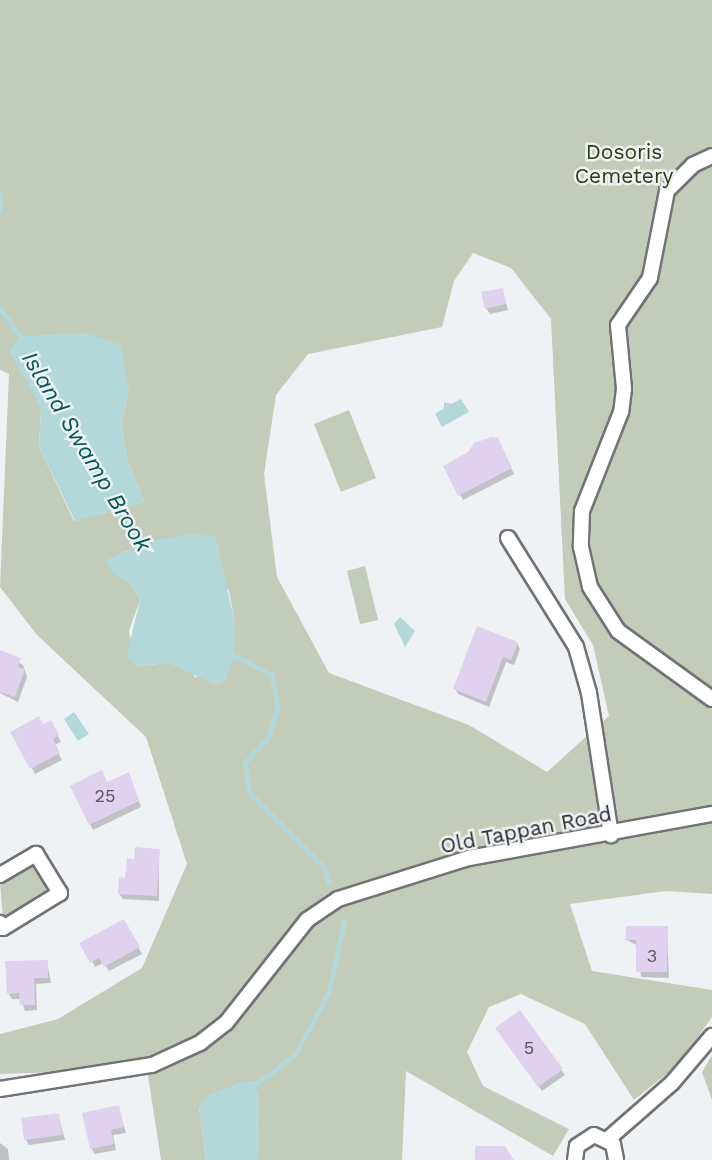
<!DOCTYPE html>
<style>
body{margin:0}
#map{position:relative;width:712px;height:1160px;overflow:hidden;background:#eff2f5;font-family:"Work Sans",sans-serif}
div>[style]{position:absolute}
.green>*{inset:0;background:#c3cbb9}
.water>*{inset:0;background:#b2d8da}
.shadow>*{inset:0;background:#0003}
.stream>*{height:4.5px;margin:-2.25px;padding:0 2.25px;transform-origin:2.25px;border-radius:2.25px;background:#b2d8da}
.building>*{inset:0;background:#e0d2ee}
.roads{filter:drop-shadow(2px 0 #717376) drop-shadow(-2px 0 #717376) drop-shadow(0 2px #717376) drop-shadow(0 -2px #717376)}
.minor>*{height:14px;margin:-7px;padding:0 7px;transform-origin:7px;border-radius:7px;background:#fff}
span{translate:-50% -50%;white-space:nowrap;text-align:center;line-height:1.15;-webkit-text-stroke:5px #eff2f5;paint-order:stroke}
.number-label{font-size:18px;color:#58545c}
.number-label span{-webkit-text-stroke-width:0}
.park-label{font-size:21px;color:#2a3b0e}
.street-label{font-size:21px;color:#2a2a2c}
.water-label{font-size:23px;color:#01575b;font-style:italic}
</style>
<div id="map">
<div class="green">
<i style="clip-path:polygon(evenodd,0 0,712px 0,712px 894px,666px 891px,570px 904px,592px 971px,712px 990px,712px 1017px,679px 1064px,634px 1100px,585px 1024px,521px 994px,489px 1007px,467px 1052px,483px 1086px,569px 1129px,553px 1156px,406px 1071px,402px 1160px,257px 1160px,258px 1099px,253px 1081px,244px 1082px,199px 1108px,206px 1160px,161px 1160px,147px 1069px,0 1074px,0 1034px,58px 1019px,142px 968px,187px 864px,146px 737px,37px 635px,0 587px,9px 374px,0 370px,0 0,473px 253px,511px 268px,551px 319px,565px 599px,593px 645px,609px 716px,547px 772px,469px 725px,329px 673px,277px 577px,264px 474px,276px 395px,308px 354px,442px 327px,454px 281px,473px 253px,0 0,29px 383px,129px 390px,121px 425px,128px 461px,144px 502px,74px 521px,39px 447px,41px 409px,29px 383px,0 0,158px 540px,229px 590px,234px 619px,196px 678px,189px 669px,168px 663px,136px 666px,129px 631px,140px 600px,129px 582px,122px 552px,141px 550px,158px 540px)"></i>
<i style="clip-path:polygon(349px 410px,376px 478px,341px 492px,314px 424px)"></i>
<i style="clip-path:polygon(365px 566px,378px 620px,360px 624px,347px 571px)"></i>
<i style="clip-path:polygon(28px 866px,38px 868px,47px 892px,3px 918px,0 883px)"></i>
<i style="clip-path:polygon(712px 1055px,712px 1100px,702px 1072px)"></i>
</div>
<div class="water">
<i style="clip-path:polygon(86px 333px,121px 345px,129px 390px,121px 425px,128px 461px,144px 502px,75px 521px,39px 447px,41px 409px,9px 350px,21px 336px)"></i>
<i style="clip-path:polygon(461px 399px,469px 412px,442px 427px,435px 414px,444px 408px,444px 402px,451px 404px)"></i>
<i style="clip-path:polygon(190px 533px,216px 537px,234px 619px,234px 657px,225px 681px,216px 685px,168px 663px,136px 666px,126px 658px,140px 600px,129px 582px,113px 574px,105px 561px,122px 552px,141px 550px,158px 540px)"></i>
<i style="clip-path:polygon(400px 617px,415px 631px,405px 647px,394px 624px)"></i>
<i style="clip-path:polygon(74px 712px,89px 734px,78px 741px,64px 719px)"></i>
<i style="clip-path:polygon(244px 1081px,253px 1081px,258px 1099px,257px 1160px,206px 1160px,199px 1108px,209px 1095px)"></i>
</div>
<div class="shadow">
<i style="clip-path:polygon(502px 289px,508px 310px,490px 314px,486px 308px)"></i>
<i style="clip-path:polygon(500px 446px,514px 474px,463px 500px,445px 467px)"></i>
<i style="clip-path:polygon(517px 643px,520px 649px,514px 665px,506px 662px,489px 707px,458px 694px,455px 688px)"></i>
<i style="clip-path:polygon(0 652px,23px 665px,27px 677px,18px 702px,0 693px)"></i>
<i style="clip-path:polygon(50px 722px,61px 742px,54px 745px,62px 760px,35px 774px,13px 732px)"></i>
<i style="clip-path:polygon(129px 774px,141px 807px,93px 830px,90px 824px,107px 784px)"></i>
<i style="clip-path:polygon(159px 851px,159px 901px,123px 899px,119px 894px,136px 861px)"></i>
<i style="clip-path:polygon(124px 921px,142px 954px,109px 971px,104px 963px,95px 967px,82px 943px)"></i>
<i style="clip-path:polygon(667px 928px,669px 978px,641px 977px,638px 946px,627px 940px)"></i>
<i style="clip-path:polygon(47px 962px,51px 983px,36px 984px,37px 1010px,25px 1011px,21px 999px,12px 999px,8px 993px)"></i>
<i style="clip-path:polygon(501px 1034px,561px 1070px,565px 1075px,542px 1091px)"></i>
<i style="clip-path:polygon(118px 1107px,126px 1133px,113px 1135px,116px 1150px,95px 1154px,91px 1148px)"></i>
<i style="clip-path:polygon(58px 1115px,65px 1140px,29px 1145px,26px 1140px)"></i>
<i style="clip-path:polygon(0 1143px,8px 1149px,9px 1160px,0 1160px)"></i>
</div>
<div class="stream">
<i style="left:0;top:195px;width:16px;rotate:90deg"></i>
<i style="left:0;top:308px;width:41px;rotate:54deg"></i>
<i style="left:122px;top:505px;width:54px;rotate:64.9deg"></i>
<i style="left:230px;top:653px;width:47px;rotate:27.6deg"></i>
<i style="left:272px;top:675px;width:33px;rotate:79deg"></i>
<i style="left:278px;top:707px;width:34px;rotate:107deg"></i>
<i style="left:268px;top:739px;width:33px;rotate:134deg"></i>
<i style="left:245px;top:763px;width:30px;rotate:81deg"></i>
<i style="left:250px;top:793px;width:105px;rotate:45deg"></i>
<i style="left:324px;top:867px;width:16px;rotate:72deg"></i>
<i style="left:251px;top:1087px;width:54px;rotate:-36deg"></i>
<i style="left:295px;top:1055px;width:69px;rotate:-61.6deg"></i>
<i style="left:328px;top:994px;width:74px;rotate:-77.5deg"></i>
</div>
<div class="building">
<i style="clip-path:polygon(503px 288px,506px 304px,485px 309px,481px 292px)"></i>
<i style="clip-path:polygon(492px 437px,498px 438px,512px 468px,458px 496px,443px 466px,468px 452px,474px 443px)"></i>
<i style="clip-path:polygon(477px 626px,518px 642px,511px 660px,503px 657px,486px 702px,453px 689px)"></i>
<i style="clip-path:polygon(0 650px,21px 658px,18px 667px,25px 669px,15px 697px,0 692px)"></i>
<i style="clip-path:polygon(39px 716px,43px 724px,51px 720px,59px 735px,53px 739px,60px 753px,30px 769px,10px 732px)"></i>
<i style="clip-path:polygon(102px 770px,107px 782px,129px 772px,139px 801px,89px 825px,70px 786px)"></i>
<i style="clip-path:polygon(135px 847px,160px 849px,157px 896px,118px 894px,119px 877px,125px 878px,127px 858px,134px 859px)"></i>
<i style="clip-path:polygon(124px 919px,140px 947px,104px 967px,99px 958px,90px 963px,79px 943px)"></i>
<i style="clip-path:polygon(626px 926px,668px 926px,667px 972px,636px 972px,636px 940px,625px 940px)"></i>
<i style="clip-path:polygon(48px 960px,48px 978px,34px 978px,35px 1005px,20px 1005px,19px 993px,7px 994px,5px 961px)"></i>
<i style="clip-path:polygon(520px 1010px,563px 1069px,538px 1087px,495px 1028px)"></i>
<i style="clip-path:polygon(119px 1105px,124px 1127px,111px 1130px,114px 1144px,90px 1149px,82px 1113px)"></i>
<i style="clip-path:polygon(59px 1113px,62px 1135px,24px 1140px,21px 1118px)"></i>
<i style="clip-path:polygon(475px 1146px,505px 1146px,514px 1160px,475px 1160px)"></i>
</div>
<div class="roads">
<div class="minor">
<i style="left:712px;top:156px;width:21px;rotate:155deg"></i>
<i style="left:693px;top:165px;width:37px;rotate:135deg"></i>
<i style="left:667px;top:191px;width:89px;rotate:101.1deg"></i>
<i style="left:650px;top:278px;width:57px;rotate:124.2deg"></i>
<i style="left:618px;top:325px;width:64px;rotate:84.6deg"></i>
<i style="left:624px;top:389px;width:23px;rotate:97deg"></i>
<i style="left:621px;top:412px;width:106px;rotate:111.5deg"></i>
<i style="left:582px;top:511px;width:36px;rotate:92deg"></i>
<i style="left:581px;top:547px;width:41px;rotate:77.3deg"></i>
<i style="left:590px;top:587px;width:52px;rotate:57.5deg"></i>
<i style="left:618px;top:631px;width:116px;rotate:35.9deg"></i>
<i style="left:508px;top:538px;width:128px;rotate:58deg"></i>
<i style="left:576px;top:647px;width:48px;rotate:74.2deg"></i>
<i style="left:589px;top:693px;width:144px;rotate:81.2deg"></i>
<i style="left:0;top:875px;width:42px;rotate:-30.3deg"></i>
<i style="left:36px;top:854px;width:46px;rotate:58.4deg"></i>
<i style="left:60px;top:893px;width:67px;rotate:148.4deg"></i>
<i style="left:3px;top:928px;width:6px;rotate:-121deg"></i>
<i style="left:0;top:1089px;width:154px;rotate:-9deg"></i>
<i style="left:152px;top:1065px;width:53px;rotate:-24.6deg"></i>
<i style="left:200px;top:1043px;width:33px;rotate:-38deg"></i>
<i style="left:226px;top:1023px;width:131px;rotate:-51.8deg"></i>
<i style="left:307px;top:920px;width:37px;rotate:-34deg"></i>
<i style="left:338px;top:899px;width:137px;rotate:-17.4deg"></i>
<i style="left:469px;top:858px;width:247px;rotate:-10.3deg"></i>
<i style="left:608px;top:1139px;width:85px;rotate:-41.2deg"></i>
<i style="left:672px;top:1083px;width:62px;rotate:-49.6deg"></i>
<i style="left:575px;top:1160px;width:14px;rotate:-82deg"></i>
<i style="left:577px;top:1146px;width:20px;rotate:-33deg"></i>
<i style="left:594px;top:1135px;width:21px;rotate:25deg"></i>
<i style="left:613px;top:1144px;width:16px;rotate:79deg"></i>
</div>
</div>
<div class="number-label">
<span style="left:105px;top:796px">25</span>
<span style="left:652px;top:956px">3</span>
<span style="left:529px;top:1048px">5</span>
</div>
<div class="park-label">
<span style="left:624px;top:164px">Dosoris<br>Cemetery</span>
</div>
<div class="street-label">
<span style="left:526px;top:830px;rotate:-11deg">Old Tappan Road</span>
</div>
<div class="water-label">
<span style="left:86px;top:452px;rotate:59deg">Island Swamp Brook</span>
</div>
</div>
